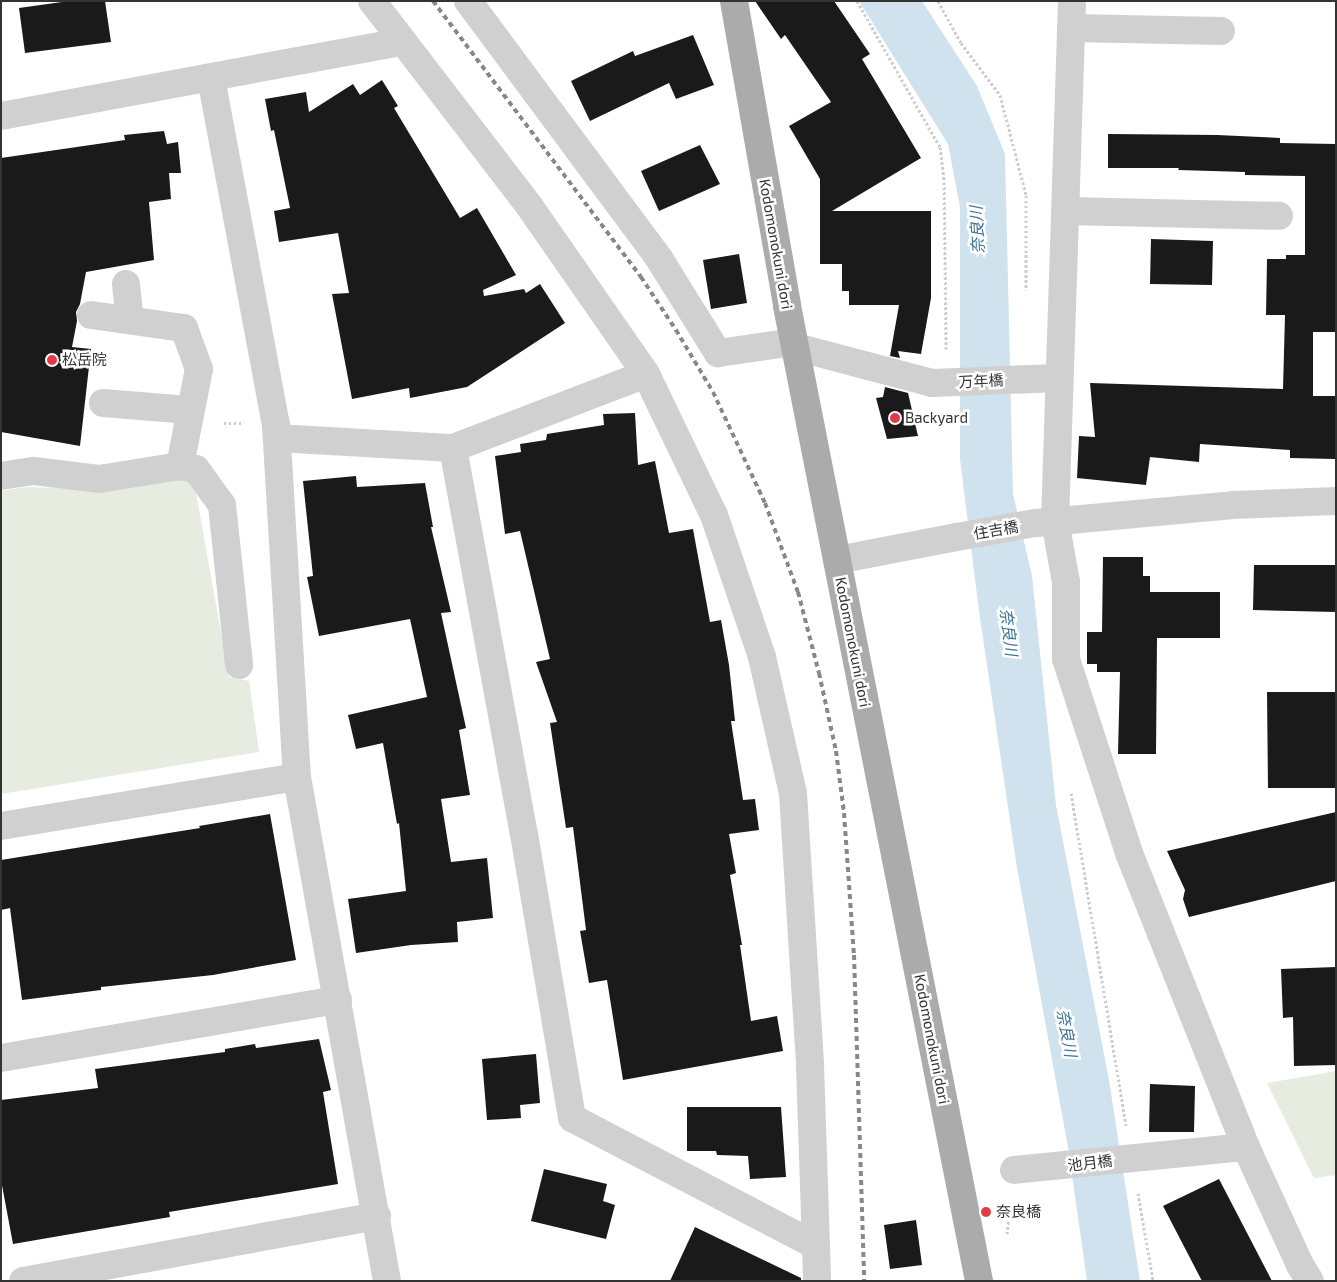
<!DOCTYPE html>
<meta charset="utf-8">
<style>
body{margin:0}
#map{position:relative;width:1337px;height:1282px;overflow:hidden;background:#fff;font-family:"Exo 2","Noto Sans JP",sans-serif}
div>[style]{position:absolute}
.green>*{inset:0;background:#e6ecdf}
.water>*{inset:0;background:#cfe2ee}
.building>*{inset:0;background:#1a1a1a}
.path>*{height:3px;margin-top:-1.5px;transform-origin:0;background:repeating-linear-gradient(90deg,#cdcdcd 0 2.5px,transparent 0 5px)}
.minor>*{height:28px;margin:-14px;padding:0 14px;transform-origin:14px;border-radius:14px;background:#d0d0d0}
.major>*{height:28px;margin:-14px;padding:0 14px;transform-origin:14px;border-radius:14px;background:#ababab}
.rail>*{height:4px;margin-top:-2px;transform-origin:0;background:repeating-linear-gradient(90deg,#888 0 5px,transparent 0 9px)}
.minor-bridge>*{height:28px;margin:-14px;padding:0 14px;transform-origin:14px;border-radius:14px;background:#d0d0d0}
.dots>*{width:14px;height:14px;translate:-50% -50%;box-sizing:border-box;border:2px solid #fff;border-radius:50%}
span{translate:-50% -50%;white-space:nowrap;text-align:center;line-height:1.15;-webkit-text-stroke:5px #fff;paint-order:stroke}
.street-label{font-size:15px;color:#333}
.poi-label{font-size:15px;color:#333}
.left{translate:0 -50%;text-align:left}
.water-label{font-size:16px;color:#3f7597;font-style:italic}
.frame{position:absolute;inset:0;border:2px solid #333;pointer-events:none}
</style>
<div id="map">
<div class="green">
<i style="clip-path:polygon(193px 476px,229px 677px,249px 681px,259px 752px,1px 794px,1px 491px,26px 487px,97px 489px)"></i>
<i style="clip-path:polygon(1336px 1071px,1336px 1175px,1314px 1178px,1267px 1083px)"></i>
</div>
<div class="water">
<i style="clip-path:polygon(859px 1px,922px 1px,977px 86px,1005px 154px,1013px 494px,1032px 576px,1056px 805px,1109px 1080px,1140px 1281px,1087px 1281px,1068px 1147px,1017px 868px,979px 611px,960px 459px,960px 207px,948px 144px)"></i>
</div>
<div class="building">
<i style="clip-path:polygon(69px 1px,105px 1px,111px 42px,25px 53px,19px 8px)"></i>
<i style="clip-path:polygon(755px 1px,834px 1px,870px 54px,862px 59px,921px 158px,832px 211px,931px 211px,931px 298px,921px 354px,898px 351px,900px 358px,890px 356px,899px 305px,849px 305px,849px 291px,842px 291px,842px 264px,820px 264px,820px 179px,789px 126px,831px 102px,785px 35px,781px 39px)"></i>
<i style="clip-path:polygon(693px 35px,714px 85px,676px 99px,669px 83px,590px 121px,571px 81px,633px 51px,635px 56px)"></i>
<i style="clip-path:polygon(382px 80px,398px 106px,394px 108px,460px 218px,477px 208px,516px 275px,483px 290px,484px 296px,524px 289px,526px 293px,540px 284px,565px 323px,467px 387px,410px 398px,409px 388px,352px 399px,332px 294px,349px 293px,338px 233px,279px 242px,274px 211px,290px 208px,274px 130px,271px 131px,265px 99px,306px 92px,309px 112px,353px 84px,360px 95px)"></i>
<i style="clip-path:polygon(164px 131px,167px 144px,178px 142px,181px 173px,169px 173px,171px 199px,149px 202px,154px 260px,86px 272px,80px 304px,76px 312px,77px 321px,72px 347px,91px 349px,80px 446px,1px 432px,1px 158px,125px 140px,124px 135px)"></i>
<i style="clip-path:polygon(1108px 134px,1217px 135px,1280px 138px,1280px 143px,1336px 144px,1336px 332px,1313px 332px,1313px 396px,1336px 396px,1335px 459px,1290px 458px,1290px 450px,1200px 444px,1199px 462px,1150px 457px,1146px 485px,1077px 478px,1079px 436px,1095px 437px,1090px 383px,1283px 389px,1285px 315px,1266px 315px,1267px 259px,1286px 259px,1286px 255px,1305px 255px,1305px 176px,1245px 175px,1245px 172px,1178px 170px,1179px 168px,1108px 168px)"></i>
<i style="clip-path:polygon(700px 145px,720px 184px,659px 211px,641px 171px)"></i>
<i style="clip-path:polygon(1151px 239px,1213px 241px,1212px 285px,1150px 284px)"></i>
<i style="clip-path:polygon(739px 254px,747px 303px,711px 309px,703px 260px)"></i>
<i style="clip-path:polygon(885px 387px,908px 393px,918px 436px,887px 439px,876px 398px,883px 397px)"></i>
<i style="clip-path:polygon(635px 413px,638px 465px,655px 461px,669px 533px,693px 529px,710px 622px,721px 620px,729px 665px,735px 721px,731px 721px,743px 800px,755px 799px,759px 830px,729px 834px,736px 873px,730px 875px,742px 945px,740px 945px,751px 1021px,777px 1016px,783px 1051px,623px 1080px,607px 980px,589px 983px,580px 931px,586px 930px,573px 827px,566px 828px,550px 723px,557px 722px,536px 662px,550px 659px,520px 531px,505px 534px,495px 456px,521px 452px,520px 444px,546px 440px,547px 434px,604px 425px,603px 414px)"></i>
<i style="clip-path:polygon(356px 476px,357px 487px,425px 483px,433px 527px,431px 527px,451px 612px,441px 613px,466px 728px,459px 730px,470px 795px,441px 799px,451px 862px,487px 858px,493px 918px,457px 922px,458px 942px,411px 945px,356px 953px,348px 899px,406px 891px,399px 823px,397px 824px,383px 743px,356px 749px,348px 715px,427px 697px,410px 619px,319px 636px,307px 577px,313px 576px,303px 481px)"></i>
<i style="clip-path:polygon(1103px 557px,1143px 557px,1143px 576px,1150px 576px,1150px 592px,1220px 592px,1220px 638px,1157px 638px,1156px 754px,1118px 754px,1120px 672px,1097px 672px,1097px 664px,1087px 664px,1087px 632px,1102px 632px)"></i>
<i style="clip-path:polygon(1254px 565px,1336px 565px,1336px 612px,1253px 610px)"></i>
<i style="clip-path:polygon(1267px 692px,1335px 692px,1336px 788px,1268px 788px)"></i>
<i style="clip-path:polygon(1336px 812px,1336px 881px,1189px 917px,1183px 899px,1185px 890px,1167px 851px)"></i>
<i style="clip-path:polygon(270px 814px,296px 960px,213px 975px,101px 987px,101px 990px,22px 1000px,10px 908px,1px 910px,1px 860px,200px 828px,199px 826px)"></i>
<i style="clip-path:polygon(1336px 967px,1336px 1065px,1294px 1066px,1293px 1017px,1283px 1018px,1281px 969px)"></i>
<i style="clip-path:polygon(319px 1039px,331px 1090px,323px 1092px,338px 1184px,169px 1212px,170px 1217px,13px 1244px,1px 1180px,1px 1100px,98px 1088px,95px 1069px,225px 1052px,225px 1049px,255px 1044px,256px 1048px)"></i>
<i style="clip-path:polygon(536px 1054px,540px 1103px,520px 1105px,521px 1118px,487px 1120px,482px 1059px)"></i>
<i style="clip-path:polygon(1150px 1084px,1195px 1086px,1194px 1132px,1149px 1132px)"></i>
<i style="clip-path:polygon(687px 1107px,781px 1107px,786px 1177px,750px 1179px,748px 1156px,717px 1155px,716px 1151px,687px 1151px)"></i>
<i style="clip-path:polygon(544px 1169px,607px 1184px,603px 1201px,615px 1205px,606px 1239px,531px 1221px)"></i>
<i style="clip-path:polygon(1219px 1179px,1272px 1281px,1202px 1281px,1163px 1206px)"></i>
<i style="clip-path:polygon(916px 1220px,922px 1265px,890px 1269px,884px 1225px)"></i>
<i style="clip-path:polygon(695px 1227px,801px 1278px,801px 1281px,670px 1281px)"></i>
</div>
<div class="path">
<i style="left:857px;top:1px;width:168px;rotate:60.4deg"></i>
<i style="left:940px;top:147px;width:35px;rotate:83deg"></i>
<i style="left:944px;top:182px;width:167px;rotate:89.3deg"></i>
<i style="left:938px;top:1px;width:48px;rotate:61.3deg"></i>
<i style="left:961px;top:43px;width:65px;rotate:53.1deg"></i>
<i style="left:1000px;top:95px;width:103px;rotate:75.4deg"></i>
<i style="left:1026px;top:195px;width:95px;rotate:90deg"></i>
<i style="left:224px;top:423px;width:18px"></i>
<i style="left:1071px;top:793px;width:337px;rotate:80.6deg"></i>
<i style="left:1138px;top:1193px;width:89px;rotate:80.3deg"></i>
<i style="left:1007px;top:1234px;width:31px;rotate:-84deg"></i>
</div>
<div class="minor">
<i style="left:372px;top:1px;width:260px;rotate:52.5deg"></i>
<i style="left:530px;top:207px;width:203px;rotate:55.2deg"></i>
<i style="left:646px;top:374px;width:157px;rotate:64.3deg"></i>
<i style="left:714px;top:515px;width:150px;rotate:71.3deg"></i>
<i style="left:762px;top:657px;width:139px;rotate:77.2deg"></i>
<i style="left:793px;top:793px;width:273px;rotate:86.4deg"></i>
<i style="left:810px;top:1065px;width:216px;rotate:88.1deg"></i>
<i style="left:468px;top:1px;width:322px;rotate:53.4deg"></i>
<i style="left:660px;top:260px;width:110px;rotate:58.1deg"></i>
<i style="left:718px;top:353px;width:77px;rotate:-8.2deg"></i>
<i style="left:1072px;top:1px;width:520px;rotate:91.87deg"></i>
<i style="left:1055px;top:521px;width:62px;rotate:79.8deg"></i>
<i style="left:1066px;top:582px;width:77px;rotate:90deg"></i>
<i style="left:1066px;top:659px;width:204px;rotate:72deg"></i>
<i style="left:1129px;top:853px;width:316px;rotate:68.3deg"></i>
<i style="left:1246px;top:1147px;width:130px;rotate:65.4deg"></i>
<i style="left:1300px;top:1265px;width:19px;rotate:58deg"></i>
<i style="left:1071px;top:28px;width:150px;rotate:1.1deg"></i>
<i style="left:211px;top:78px;width:353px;rotate:79.4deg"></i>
<i style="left:276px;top:425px;width:353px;rotate:86.6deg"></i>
<i style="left:1px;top:116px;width:408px;rotate:-10.5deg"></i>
<i style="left:1066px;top:211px;width:213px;rotate:1.3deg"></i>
<i style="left:126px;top:284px;width:36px;rotate:84deg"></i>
<i style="left:91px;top:315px;width:94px;rotate:8deg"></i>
<i style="left:184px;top:328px;width:44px;rotate:69.9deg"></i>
<i style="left:199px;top:369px;width:99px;rotate:101.1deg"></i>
<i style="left:796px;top:347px;width:141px;rotate:14.8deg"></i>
<i style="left:932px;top:383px;width:127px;rotate:-2.3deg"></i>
<i style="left:646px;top:374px;width:207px;rotate:159deg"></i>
<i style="left:453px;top:448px;width:392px;rotate:79.6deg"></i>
<i style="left:524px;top:834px;width:288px;rotate:80.4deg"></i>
<i style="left:572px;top:1118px;width:274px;rotate:27.6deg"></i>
<i style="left:103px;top:403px;width:86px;rotate:4.7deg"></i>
<i style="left:277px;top:438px;width:176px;rotate:3.3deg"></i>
<i style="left:1px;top:476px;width:33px;rotate:-9deg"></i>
<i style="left:34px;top:471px;width:65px;rotate:7deg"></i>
<i style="left:99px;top:479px;width:82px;rotate:-9.1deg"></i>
<i style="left:180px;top:466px;width:16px;rotate:11deg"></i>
<i style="left:196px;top:469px;width:44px;rotate:54.2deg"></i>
<i style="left:222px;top:505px;width:161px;rotate:83.9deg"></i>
<i style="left:1037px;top:523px;width:197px;rotate:-5.2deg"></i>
<i style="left:1233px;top:505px;width:103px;rotate:-2.2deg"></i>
<i style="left:837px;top:560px;width:122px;rotate:-10.9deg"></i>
<i style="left:1px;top:826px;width:300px;rotate:-9.4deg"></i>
<i style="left:297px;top:777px;width:512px;rotate:79.88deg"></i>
<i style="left:1px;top:1058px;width:342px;rotate:-9.8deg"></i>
<i style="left:1014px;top:1170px;width:233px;rotate:-5.7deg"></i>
<i style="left:23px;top:1281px;width:360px;rotate:-10.4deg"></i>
</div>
<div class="major">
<i style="left:734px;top:1px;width:310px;rotate:80.1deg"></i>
<i style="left:787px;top:306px;width:994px;rotate:78.86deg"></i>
</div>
<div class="rail">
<i style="left:433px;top:1px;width:346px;rotate:53deg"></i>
<i style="left:641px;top:277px;width:64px;rotate:56.6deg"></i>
<i style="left:676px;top:330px;width:72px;rotate:59.2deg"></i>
<i style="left:713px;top:392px;width:123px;rotate:64.9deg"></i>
<i style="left:765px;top:503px;width:95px;rotate:69.7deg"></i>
<i style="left:798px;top:592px;width:84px;rotate:75.5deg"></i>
<i style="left:819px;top:673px;width:80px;rotate:77.7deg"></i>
<i style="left:836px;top:751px;width:63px;rotate:82.6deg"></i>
<i style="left:844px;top:813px;width:142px;rotate:86deg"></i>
<i style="left:854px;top:955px;width:326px;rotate:88.2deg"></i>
</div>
<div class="minor-bridge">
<i style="left:957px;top:537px;width:79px;rotate:-10.2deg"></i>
</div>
<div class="dots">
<i style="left:52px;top:360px;background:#e63946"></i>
<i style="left:895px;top:418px;background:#e63946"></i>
<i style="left:986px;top:1212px;background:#e63946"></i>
</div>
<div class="street-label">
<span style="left:776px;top:244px;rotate:80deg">Kodomonokuni dori</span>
<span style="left:981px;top:381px;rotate:-3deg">万年橋</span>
<span style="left:996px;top:530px;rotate:-10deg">住吉橋</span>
<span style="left:853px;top:642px;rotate:79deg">Kodomonokuni dori</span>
<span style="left:932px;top:1039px;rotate:79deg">Kodomonokuni dori</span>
<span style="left:1090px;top:1163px;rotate:-7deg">池月橋</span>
</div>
<div class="poi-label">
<span class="left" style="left:62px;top:360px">松岳院</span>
<span class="left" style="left:905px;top:418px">Backyard</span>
<span class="left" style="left:996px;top:1212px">奈良橋</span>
</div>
<div class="water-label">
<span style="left:977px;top:230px;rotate:-93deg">奈良川</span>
<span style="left:1009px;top:632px;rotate:83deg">奈良川</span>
<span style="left:1067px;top:1033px;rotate:80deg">奈良川</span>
</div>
<div class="frame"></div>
</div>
